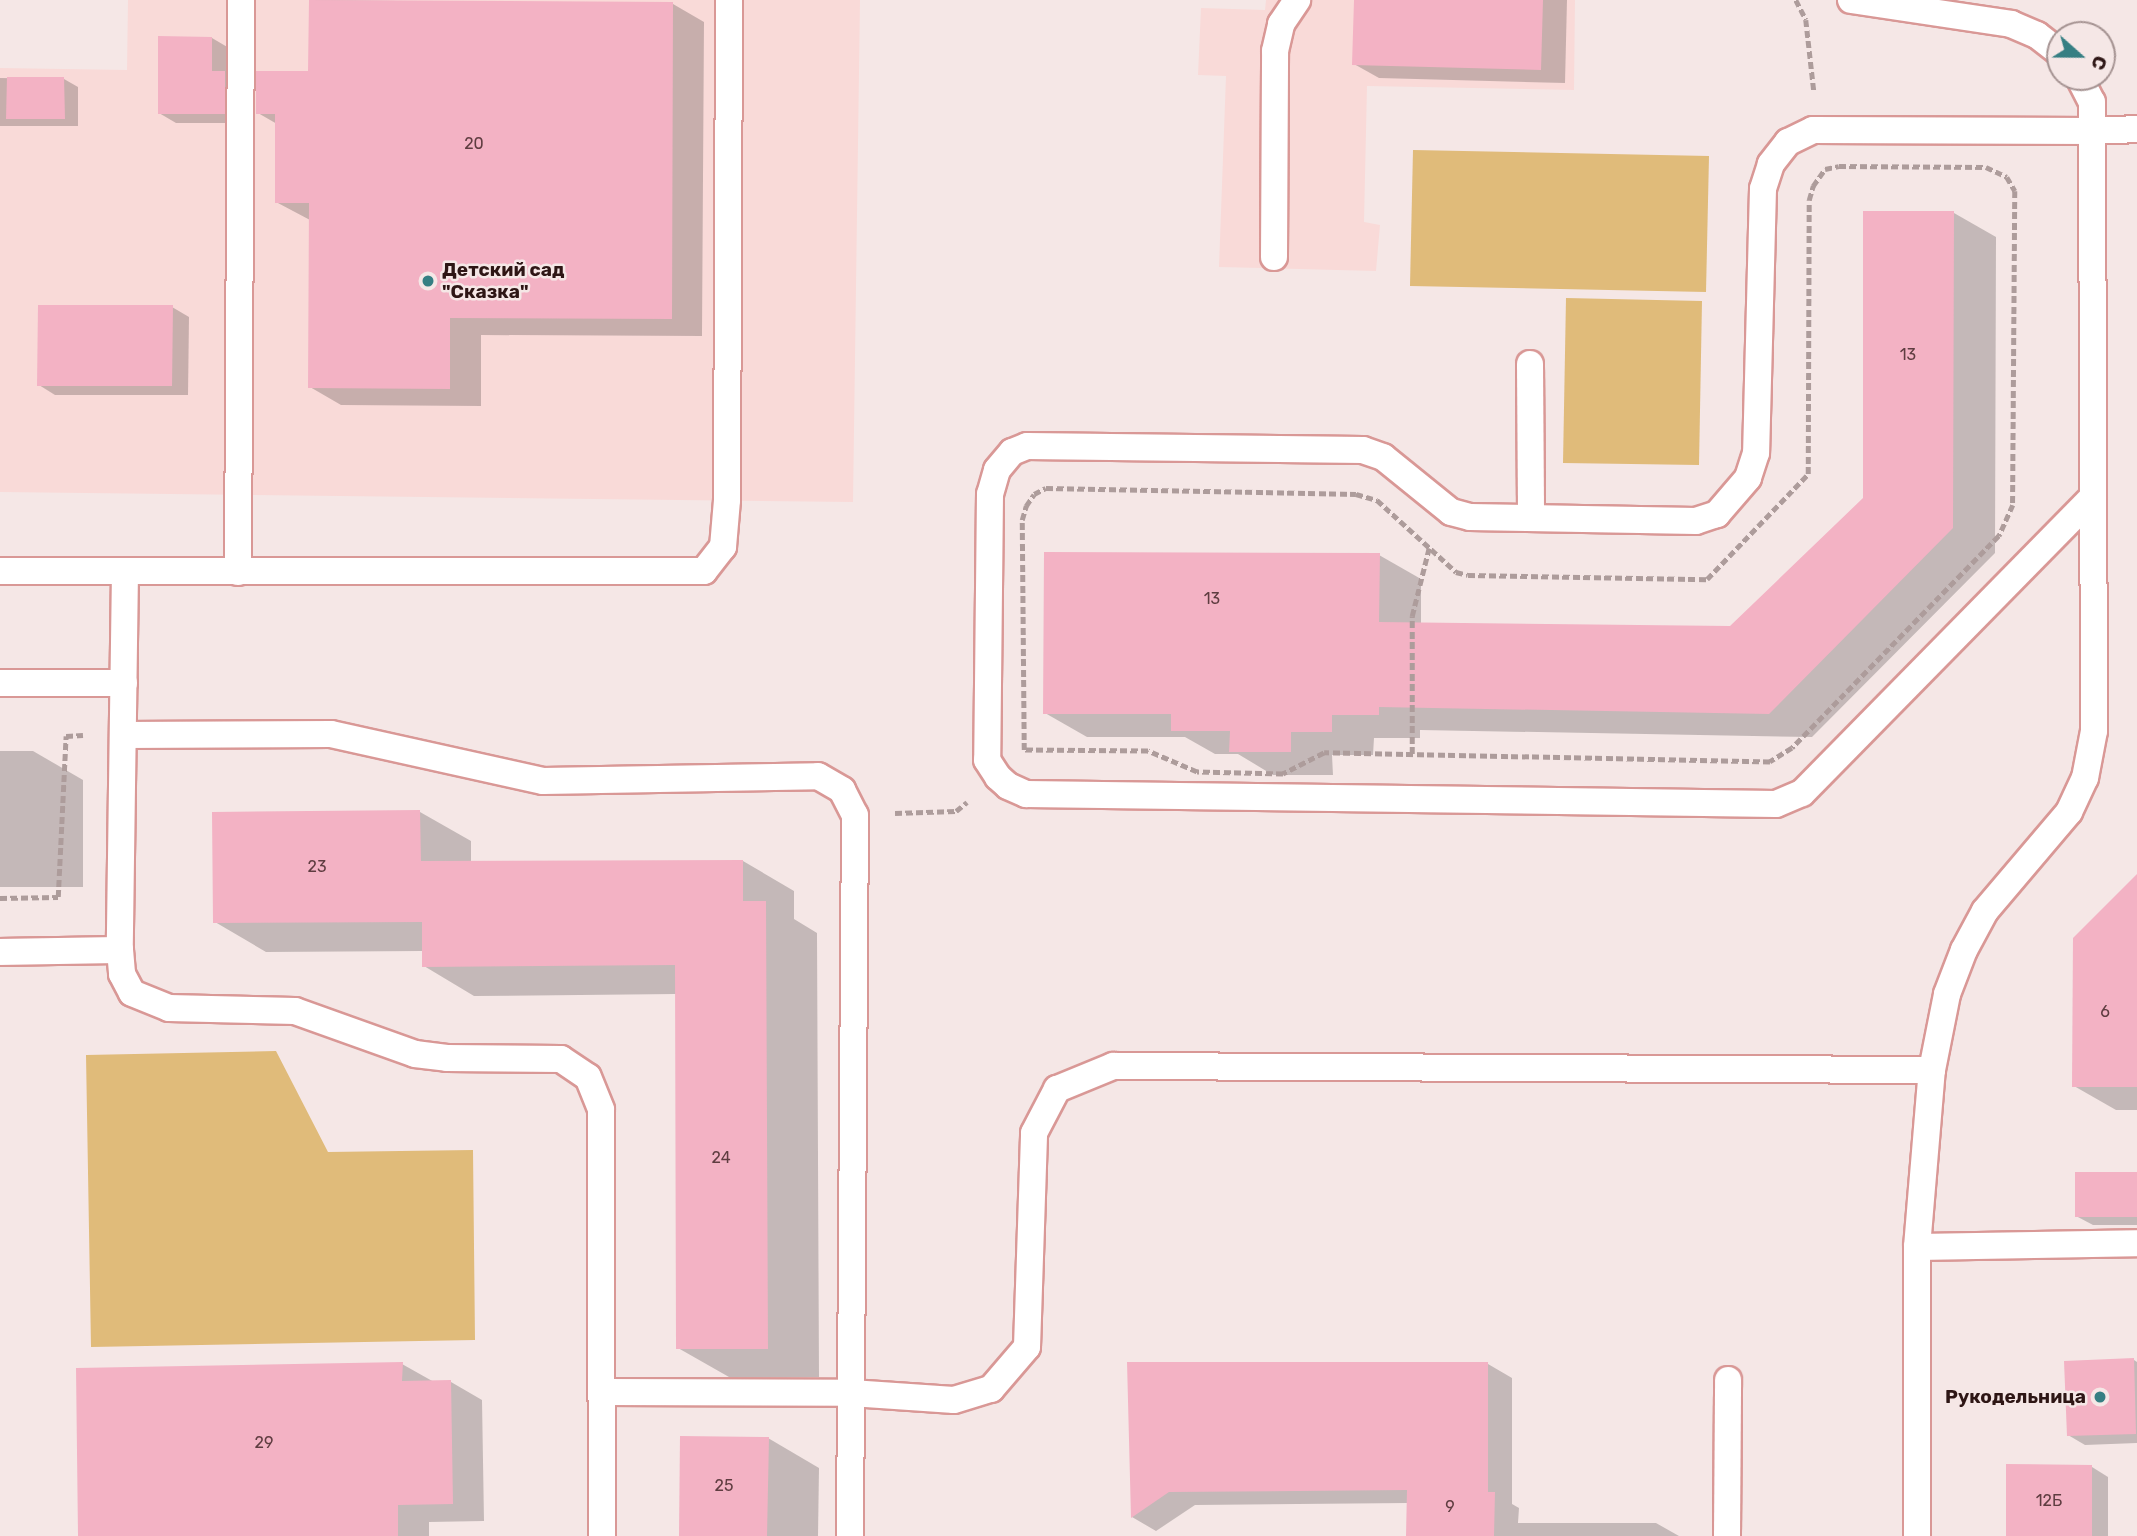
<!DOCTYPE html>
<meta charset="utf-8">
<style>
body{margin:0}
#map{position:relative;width:2137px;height:1536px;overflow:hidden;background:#f5e7e6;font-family:Rubik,sans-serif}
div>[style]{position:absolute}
.built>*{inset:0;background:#f9dad8}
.green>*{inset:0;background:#e0bb7a}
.shadow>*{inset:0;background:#0003}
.building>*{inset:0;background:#f3b2c4}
.path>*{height:4.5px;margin-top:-2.25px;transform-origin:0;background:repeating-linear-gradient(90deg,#ad9c9b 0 7px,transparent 0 10.5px)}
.roads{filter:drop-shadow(2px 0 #d99896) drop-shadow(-2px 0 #d99896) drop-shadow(0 2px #d99896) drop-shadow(0 -2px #d99896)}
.lane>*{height:26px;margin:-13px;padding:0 13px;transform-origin:13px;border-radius:13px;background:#fff}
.dots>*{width:19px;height:19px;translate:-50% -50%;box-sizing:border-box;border:4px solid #f5e7e6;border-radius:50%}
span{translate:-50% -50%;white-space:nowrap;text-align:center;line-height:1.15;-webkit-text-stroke:5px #f5e7e6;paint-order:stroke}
.number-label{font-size:16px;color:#5f3d41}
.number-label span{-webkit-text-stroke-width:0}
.poi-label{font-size:19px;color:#2e1615;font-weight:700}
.left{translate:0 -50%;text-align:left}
.right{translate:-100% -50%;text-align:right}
.north{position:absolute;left:2046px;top:21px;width:70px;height:70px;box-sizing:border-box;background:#f5e7e6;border:2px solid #a59392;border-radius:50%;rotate:111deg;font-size:19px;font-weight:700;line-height:28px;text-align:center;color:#2e1615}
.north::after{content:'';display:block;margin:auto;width:24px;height:32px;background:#367f83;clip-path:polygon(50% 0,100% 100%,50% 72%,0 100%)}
</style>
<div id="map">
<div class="built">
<i style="clip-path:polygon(128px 0,860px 0,853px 502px,0 492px,0 68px,127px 70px)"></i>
<i style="clip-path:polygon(1266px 0,1575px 0,1574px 90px,1367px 86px,1364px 222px,1380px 225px,1376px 271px,1219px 267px,1226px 76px,1198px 75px,1201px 8px,1265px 10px)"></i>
</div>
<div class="green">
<i style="clip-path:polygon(1413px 150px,1709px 156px,1706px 292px,1410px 286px)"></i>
<i style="clip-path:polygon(1566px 298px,1702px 301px,1699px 465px,1563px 463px)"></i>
<i style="clip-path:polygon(276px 1051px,328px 1152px,473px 1150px,475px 1340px,91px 1347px,86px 1055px)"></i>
</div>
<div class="shadow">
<i style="clip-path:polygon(310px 0,673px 4px,704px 22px,702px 336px,481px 335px,481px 406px,341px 405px,310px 387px,310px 220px,276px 202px,277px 124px,258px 113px,310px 73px)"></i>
<i style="clip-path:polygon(1355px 0,1567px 0,1565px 83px,1379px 78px,1354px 64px)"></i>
<i style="clip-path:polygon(212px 38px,229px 48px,241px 123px,176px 123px,159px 113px)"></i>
<i style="clip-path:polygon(0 78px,64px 79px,78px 87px,78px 126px,0 126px)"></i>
<i style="clip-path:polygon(1954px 213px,1996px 237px,1995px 553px,1812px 737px,1420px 730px,1420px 738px,1374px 738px,1373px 755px,1332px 755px,1333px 775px,1273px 775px,1238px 754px,1215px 754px,1185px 737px,1087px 737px,1045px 713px,1379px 555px,1421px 579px,1421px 625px,1730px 628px,1864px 499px)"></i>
<i style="clip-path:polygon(172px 307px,189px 317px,188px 395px,55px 395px,39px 385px)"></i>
<i style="clip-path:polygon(0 751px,33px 751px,83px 780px,83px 887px,0 887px)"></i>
<i style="clip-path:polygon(420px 812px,471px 841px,471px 863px,743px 861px,794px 891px,794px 919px,817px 933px,819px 1377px,729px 1377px,678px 1348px,676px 994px,474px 996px,424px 966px,423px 951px,266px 952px,215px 922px)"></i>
<i style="clip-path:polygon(2137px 877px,2137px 1110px,2116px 1110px,2074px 1086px)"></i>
<i style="clip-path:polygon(2137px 1174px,2137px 1225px,2093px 1225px,2076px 1216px)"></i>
<i style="clip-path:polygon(2134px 1360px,2137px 1362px,2137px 1443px,2085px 1445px,2068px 1435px)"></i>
<i style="clip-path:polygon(402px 1364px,434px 1382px,451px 1382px,482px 1400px,484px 1521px,429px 1522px,429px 1536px,80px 1536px)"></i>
<i style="clip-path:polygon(1129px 1364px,1488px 1364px,1512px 1378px,1512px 1504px,1519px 1508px,1518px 1523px,1656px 1523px,1679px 1536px,1407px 1536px,1408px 1503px,1195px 1505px,1156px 1531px,1132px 1517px)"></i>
<i style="clip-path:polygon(768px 1438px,819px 1468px,818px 1536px,681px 1536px)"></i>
<i style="clip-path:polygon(2092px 1467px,2108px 1477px,2108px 1536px,2007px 1536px)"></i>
</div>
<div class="building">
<i style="clip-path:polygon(309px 0,673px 2px,672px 319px,450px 318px,450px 389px,308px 388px,309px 203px,275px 203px,275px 114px,256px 114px,256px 71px,308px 71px)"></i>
<i style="clip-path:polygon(1354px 0,1543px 0,1541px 70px,1352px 65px)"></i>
<i style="clip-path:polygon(158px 36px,212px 37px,212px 71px,225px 71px,225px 114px,158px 114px)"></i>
<i style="clip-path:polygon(7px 77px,64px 77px,65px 119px,6px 119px)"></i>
<i style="clip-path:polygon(1863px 211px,1954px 211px,1953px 528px,1769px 714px,1379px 707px,1379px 715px,1332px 715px,1332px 732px,1291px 732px,1291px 752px,1229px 752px,1230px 731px,1171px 731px,1171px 714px,1043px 714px,1044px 552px,1380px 553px,1379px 622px,1730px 626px,1863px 498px)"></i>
<i style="clip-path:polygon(38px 305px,173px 305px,172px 386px,37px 386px)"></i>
<i style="clip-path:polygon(420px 810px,421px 861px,743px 860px,743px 901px,766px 901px,768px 1349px,676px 1349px,675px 965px,422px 967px,422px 922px,213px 923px,212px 812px)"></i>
<i style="clip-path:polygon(2137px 874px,2137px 1087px,2072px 1087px,2073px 938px)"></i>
<i style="clip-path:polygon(2075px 1172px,2137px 1172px,2137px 1217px,2075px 1217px)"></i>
<i style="clip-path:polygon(2134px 1358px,2136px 1434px,2067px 1436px,2064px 1361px)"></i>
<i style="clip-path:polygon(403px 1362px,402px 1381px,451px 1380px,453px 1504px,398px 1505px,398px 1536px,78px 1536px,76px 1368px)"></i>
<i style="clip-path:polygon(1127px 1362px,1488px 1362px,1488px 1492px,1495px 1492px,1494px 1536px,1406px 1536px,1407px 1490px,1169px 1492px,1131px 1518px)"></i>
<i style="clip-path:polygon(680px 1436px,769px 1437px,767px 1536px,679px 1536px)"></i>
<i style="clip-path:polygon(2006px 1464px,2092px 1465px,2092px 1536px,2006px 1536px)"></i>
</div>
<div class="path">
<i style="left:1796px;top:0;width:22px;rotate:63deg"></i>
<i style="left:1806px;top:20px;width:71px;rotate:83.6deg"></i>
<i style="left:1839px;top:166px;width:147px;rotate:0.4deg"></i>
<i style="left:1986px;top:167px;width:23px;rotate:25deg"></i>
<i style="left:2007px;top:177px;width:16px;rotate:60deg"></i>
<i style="left:2015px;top:191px;width:314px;rotate:90.4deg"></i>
<i style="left:2013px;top:505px;width:34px;rotate:114deg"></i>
<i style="left:1999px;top:536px;width:296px;rotate:134.3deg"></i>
<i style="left:1792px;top:748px;width:26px;rotate:148deg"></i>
<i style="left:1770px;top:762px;width:446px;rotate:-178.8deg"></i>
<i style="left:1324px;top:753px;width:46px;rotate:152.9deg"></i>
<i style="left:1283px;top:774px;width:86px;rotate:-178.7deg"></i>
<i style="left:1197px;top:772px;width:53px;rotate:-156.8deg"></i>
<i style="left:1148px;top:751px;width:124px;rotate:-179.5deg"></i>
<i style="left:1024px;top:750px;width:230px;rotate:-90.5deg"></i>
<i style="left:1022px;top:520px;width:15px;rotate:-74deg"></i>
<i style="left:1026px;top:506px;width:14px;rotate:-56deg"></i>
<i style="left:1034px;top:494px;width:13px;rotate:-27deg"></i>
<i style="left:1046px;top:488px;width:310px;rotate:1.1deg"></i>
<i style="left:1356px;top:494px;width:22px;rotate:16deg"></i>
<i style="left:1377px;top:500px;width:107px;rotate:42.3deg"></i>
<i style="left:1456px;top:572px;width:12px;rotate:14deg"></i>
<i style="left:1468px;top:575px;width:239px;rotate:1deg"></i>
<i style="left:1707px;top:579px;width:146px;rotate:-46.1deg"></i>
<i style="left:1808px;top:474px;width:274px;rotate:-89.8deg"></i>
<i style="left:1809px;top:200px;width:15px;rotate:-74deg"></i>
<i style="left:1813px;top:186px;width:21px;rotate:-55deg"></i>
<i style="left:1825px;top:169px;width:14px;rotate:-12deg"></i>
<i style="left:1412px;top:754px;width:138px;rotate:-90deg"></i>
<i style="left:1412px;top:616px;width:70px;rotate:-76deg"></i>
<i style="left:895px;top:813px;width:61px;rotate:-1.9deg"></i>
<i style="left:956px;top:811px;width:14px;rotate:-39deg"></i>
<i style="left:0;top:898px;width:58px;rotate:-1deg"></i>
<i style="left:58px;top:897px;width:161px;rotate:-87.2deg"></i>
<i style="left:66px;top:736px;width:17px;rotate:-3deg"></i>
</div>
<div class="roads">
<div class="lane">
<i style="left:1851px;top:0;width:162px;rotate:8.5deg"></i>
<i style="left:2011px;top:24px;width:28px;rotate:23deg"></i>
<i style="left:2037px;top:35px;width:29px;rotate:38deg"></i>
<i style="left:2079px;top:77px;width:28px;rotate:63deg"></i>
<i style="left:2092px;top:102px;width:29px;rotate:90deg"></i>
<i style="left:2092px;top:131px;width:279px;rotate:-179.8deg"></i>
<i style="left:1813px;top:130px;width:28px;rotate:154deg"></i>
<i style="left:1788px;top:142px;width:28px;rotate:128deg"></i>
<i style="left:1771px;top:164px;width:26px;rotate:108deg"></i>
<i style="left:1763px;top:189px;width:264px;rotate:91.5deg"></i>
<i style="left:1756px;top:453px;width:26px;rotate:108deg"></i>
<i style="left:1748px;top:478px;width:48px;rotate:130.7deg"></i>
<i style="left:1717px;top:514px;width:22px;rotate:162deg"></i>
<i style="left:1696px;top:521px;width:226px;rotate:-179deg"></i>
<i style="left:1470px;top:517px;width:20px;rotate:-165deg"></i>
<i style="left:1451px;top:512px;width:87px;rotate:-141deg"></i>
<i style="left:1383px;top:457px;width:21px;rotate:-161deg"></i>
<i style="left:1363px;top:450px;width:336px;rotate:-179.3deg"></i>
<i style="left:1027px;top:446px;width:16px;rotate:158deg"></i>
<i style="left:1012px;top:452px;width:23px;rotate:130deg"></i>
<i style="left:997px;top:470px;width:25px;rotate:106deg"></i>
<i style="left:990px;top:494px;width:266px;rotate:90.6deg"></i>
<i style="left:987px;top:760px;width:20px;rotate:57deg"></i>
<i style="left:998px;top:777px;width:13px;rotate:42deg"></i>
<i style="left:1008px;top:786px;width:20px;rotate:24deg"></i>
<i style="left:1026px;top:794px;width:750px;rotate:0.76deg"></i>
<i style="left:1776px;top:804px;width:28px;rotate:-23deg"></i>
<i style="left:1802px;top:793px;width:414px;rotate:-45.5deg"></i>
<i style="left:1274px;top:257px;width:206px;rotate:-89.7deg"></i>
<i style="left:1275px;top:51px;width:28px;rotate:-77deg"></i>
<i style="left:1281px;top:24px;width:29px;rotate:-56deg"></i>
<i style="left:1530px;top:364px;width:154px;rotate:89.6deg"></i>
<i style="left:0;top:571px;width:125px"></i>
<i style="left:125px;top:571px;width:379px;rotate:90.8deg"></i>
<i style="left:120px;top:950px;width:24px;rotate:85deg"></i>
<i style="left:122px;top:974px;width:21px;rotate:62deg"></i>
<i style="left:132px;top:993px;width:40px;rotate:22deg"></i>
<i style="left:169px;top:1008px;width:126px;rotate:1.4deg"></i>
<i style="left:295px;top:1011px;width:127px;rotate:19.7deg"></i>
<i style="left:415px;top:1054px;width:32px;rotate:7deg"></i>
<i style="left:447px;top:1058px;width:114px;rotate:0.5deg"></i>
<i style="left:561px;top:1059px;width:32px;rotate:34deg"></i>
<i style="left:588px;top:1077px;width:35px;rotate:68deg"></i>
<i style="left:601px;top:1110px;width:426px;rotate:89.9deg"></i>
<i style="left:125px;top:571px;width:579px"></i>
<i style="left:704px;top:571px;width:31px;rotate:-52deg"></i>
<i style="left:723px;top:547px;width:47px;rotate:-85.1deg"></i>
<i style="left:727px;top:500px;width:500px;rotate:-89.77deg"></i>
<i style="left:238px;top:572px;width:572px;rotate:-89.7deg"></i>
<i style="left:0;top:683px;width:124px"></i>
<i style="left:123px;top:735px;width:208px;rotate:-0.3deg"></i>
<i style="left:331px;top:734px;width:217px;rotate:12.5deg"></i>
<i style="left:543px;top:781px;width:275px;rotate:-1deg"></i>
<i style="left:818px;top:776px;width:28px;rotate:30deg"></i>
<i style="left:842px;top:790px;width:28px;rotate:63deg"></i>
<i style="left:855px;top:815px;width:721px;rotate:90.4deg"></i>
<i style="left:0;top:952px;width:120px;rotate:-1deg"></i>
<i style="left:1917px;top:1247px;width:220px;rotate:-1deg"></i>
<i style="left:604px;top:1392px;width:247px;rotate:0.2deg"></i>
<i style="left:851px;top:1393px;width:103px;rotate:3.9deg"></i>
<i style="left:954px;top:1400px;width:39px;rotate:-17deg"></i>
<i style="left:991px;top:1389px;width:55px;rotate:-49.4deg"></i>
<i style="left:1027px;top:1347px;width:214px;rotate:-88.1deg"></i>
<i style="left:1034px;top:1133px;width:50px;rotate:-62.4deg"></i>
<i style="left:1057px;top:1089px;width:61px;rotate:-22.3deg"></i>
<i style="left:1113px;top:1066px;width:819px;rotate:0.28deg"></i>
<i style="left:1727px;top:1536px;width:156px;rotate:-89.6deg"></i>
<i style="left:1917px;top:1536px;width:289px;rotate:-90deg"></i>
<i style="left:1917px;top:1247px;width:178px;rotate:-85.2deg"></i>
<i style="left:1932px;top:1070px;width:77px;rotate:-78.8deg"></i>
<i style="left:1947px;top:994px;width:47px;rotate:-68.9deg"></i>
<i style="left:1964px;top:950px;width:44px;rotate:-61.7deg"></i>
<i style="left:1985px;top:911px;width:130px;rotate:-49.7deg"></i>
<i style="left:2069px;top:812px;width:38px;rotate:-65deg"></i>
<i style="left:2085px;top:778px;width:48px;rotate:-79.2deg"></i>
<i style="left:2094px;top:731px;width:600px;rotate:-90.19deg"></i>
<i style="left:2092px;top:131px;width:45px;rotate:-2.5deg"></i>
</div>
</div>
<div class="dots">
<i style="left:428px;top:281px;background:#367f83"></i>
<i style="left:2100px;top:1397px;background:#367f83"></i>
</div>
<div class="number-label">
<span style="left:474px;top:144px">20</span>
<span style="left:1908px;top:355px">13</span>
<span style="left:1212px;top:599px">13</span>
<span style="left:317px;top:867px">23</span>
<span style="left:2105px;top:1012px">6</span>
<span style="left:721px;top:1158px">24</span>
<span style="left:264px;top:1443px">29</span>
<span style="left:724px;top:1486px">25</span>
<span style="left:2049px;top:1501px">12Б</span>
<span style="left:1450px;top:1507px">9</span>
</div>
<div class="poi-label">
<span class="left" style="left:442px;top:281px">Детский сад<br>"Сказка"</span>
<span class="right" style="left:2086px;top:1397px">Рукодельница</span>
</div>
<div class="north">С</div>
</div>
